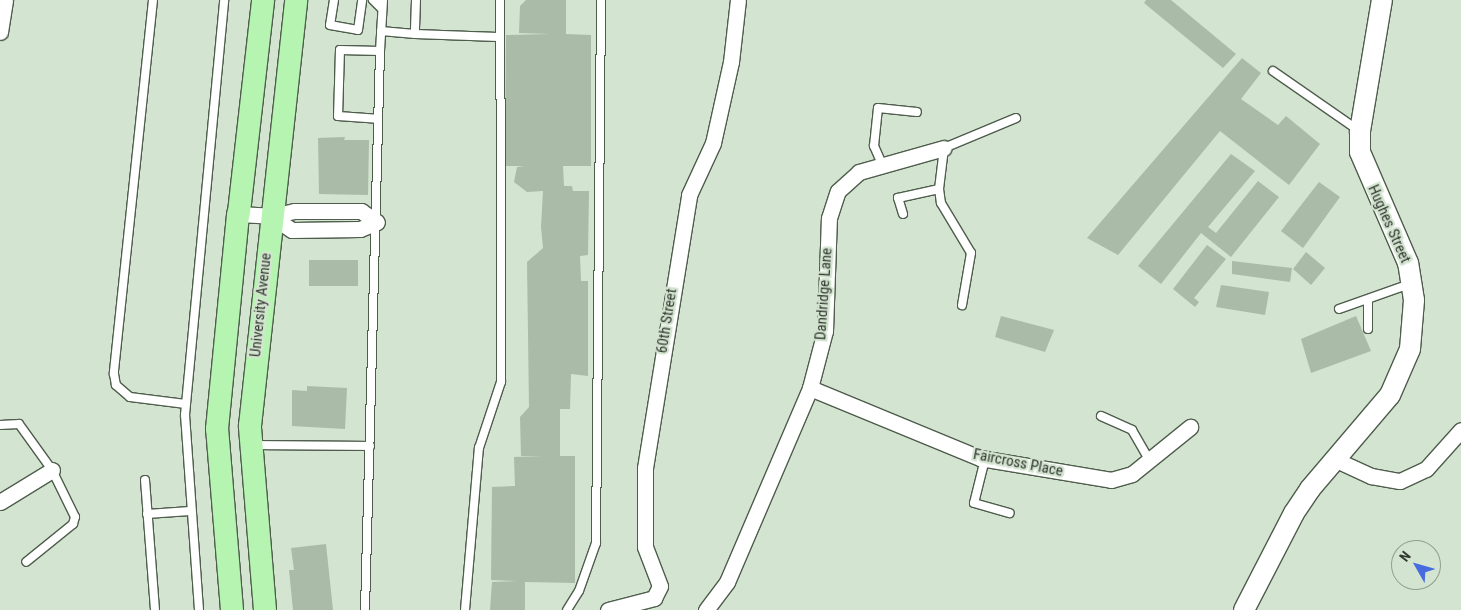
<!DOCTYPE html>
<style>
body{margin:0}
#map{position:relative;width:1461px;height:610px;overflow:hidden;background:#d3e4d0;font-family:"Roboto Condensed",sans-serif}
div>[style]{position:absolute}
.building>*{inset:0;background:#aabba8}
.roads{filter:drop-shadow(1px 0 #4e5d4c) drop-shadow(-1px 0 #4e5d4c) drop-shadow(0 1px #4e5d4c) drop-shadow(0 -1px #4e5d4c)}
.lane>*{height:8px;margin:-4px;padding:0 4px;transform-origin:4px;border-radius:4px;background:#fff}
.street>*{height:15px;margin:-7.5px;padding:0 7.5px;transform-origin:7.5px;border-radius:7.5px;background:#fff}
.secondary>*{height:20px;margin:-10px;padding:0 10px;transform-origin:10px;border-radius:10px;background:#fff}
.primary>*{height:22px;margin:-11px;padding:0 11px;transform-origin:11px;border-radius:11px;background:#b6f5b1}
span{translate:-50% -50%;white-space:nowrap;text-align:center;line-height:1.15;-webkit-text-stroke:4.5px #d3e4d0;paint-order:stroke}
.street-label{font-size:15px;color:#323931}
.north{position:absolute;left:1391px;top:540px;width:50px;height:50px;box-sizing:border-box;background:#d3e4d0;border:1px solid #93a090;border-radius:50%;rotate:308deg;font-size:14px;font-weight:700;line-height:20px;text-align:center;color:#323931}
.north::after{content:'';display:block;margin:auto;width:18px;height:22px;background:#476cdf;clip-path:polygon(50% 0,100% 100%,50% 72%,0 100%)}
</style>
<div id="map">
<div class="building">
<i style="clip-path:polygon(526px 0,566px 0,566px 34px,591px 35px,591px 166px,563px 166px,564px 186px,572px 186px,573px 191px,589px 191px,588px 255px,580px 256px,581px 281px,588px 281px,588px 376px,571px 374px,570px 409px,560px 409px,560px 456px,575px 456px,575px 583px,525px 582px,525px 610px,490px 610px,492px 582px,518px 581px,491px 580px,492px 487px,515px 486px,514px 457px,544px 456px,521px 456px,520px 417px,529px 407px,527px 262px,543px 248px,541px 227px,543px 191px,527px 192px,514px 182px,517px 167px,525px 166px,505px 166px,506px 35px,550px 34px,519px 33px,520px 6px)"></i>
<i style="clip-path:polygon(1146px 0,1171px 0,1236px 54px,1223px 68px,1144px 3px)"></i>
<i style="clip-path:polygon(1242px 58px,1261px 73px,1241px 99px,1278px 125px,1286px 116px,1320px 144px,1289px 185px,1220px 131px,1118px 255px,1087px 238px)"></i>
<i style="clip-path:polygon(345px 137px,344px 140px,369px 140px,368px 195px,319px 194px,318px 138px)"></i>
<i style="clip-path:polygon(1231px 154px,1255px 171px,1208px 227px,1216px 233px,1258px 181px,1279px 197px,1231px 257px,1201px 233px,1161px 284px,1138px 266px)"></i>
<i style="clip-path:polygon(1319px 182px,1340px 197px,1303px 248px,1281px 231px)"></i>
<i style="clip-path:polygon(1207px 245px,1226px 259px,1194px 298px,1199px 302px,1195px 307px,1173px 289px)"></i>
<i style="clip-path:polygon(1306px 252px,1325px 268px,1311px 285px,1293px 269px)"></i>
<i style="clip-path:polygon(309px 260px,358px 260px,358px 286px,309px 286px)"></i>
<i style="clip-path:polygon(1232px 261px,1292px 268px,1290px 282px,1232px 274px)"></i>
<i style="clip-path:polygon(1221px 285px,1269px 292px,1265px 315px,1216px 307px)"></i>
<i style="clip-path:polygon(1001px 316px,1054px 330px,1045px 352px,995px 337px)"></i>
<i style="clip-path:polygon(1356px 316px,1371px 351px,1311px 373px,1301px 339px)"></i>
<i style="clip-path:polygon(307px 386px,347px 388px,345px 429px,292px 426px,292px 390px,307px 391px)"></i>
<i style="clip-path:polygon(326px 544px,333px 610px,293px 610px,289px 570px,294px 570px,291px 548px)"></i>
</div>
<div class="roads">
<div class="lane">
<i style="left:153px;top:0;width:376px;rotate:96deg"></i>
<i style="left:114px;top:374px;width:11px;rotate:80deg"></i>
<i style="left:116px;top:385px;width:18px;rotate:41deg"></i>
<i style="left:130px;top:397px;width:56px;rotate:7.1deg"></i>
<i style="left:334px;top:0;width:25px;rotate:99deg"></i>
<i style="left:330px;top:25px;width:28px;rotate:10deg"></i>
<i style="left:358px;top:30px;width:30px;rotate:-82deg"></i>
<i style="left:373px;top:0;width:11px;rotate:45deg"></i>
<i style="left:416px;top:0;width:34px;rotate:92deg"></i>
<i style="left:415px;top:34px;width:83px;rotate:2.1deg"></i>
<i style="left:381px;top:31px;width:34px;rotate:5deg"></i>
<i style="left:380px;top:51px;width:51px;rotate:-86.6deg"></i>
<i style="left:1273px;top:71px;width:103px;rotate:34.8deg"></i>
<i style="left:882px;top:164px;width:20px;rotate:-114deg"></i>
<i style="left:874px;top:146px;width:38px;rotate:-84deg"></i>
<i style="left:878px;top:108px;width:39px;rotate:6deg"></i>
<i style="left:939px;top:189px;width:14px;rotate:82deg"></i>
<i style="left:941px;top:203px;width:58px;rotate:59deg"></i>
<i style="left:971px;top:253px;width:53px;rotate:99.8deg"></i>
<i style="left:903px;top:214px;width:17px;rotate:-107deg"></i>
<i style="left:898px;top:198px;width:42px;rotate:-12.4deg"></i>
<i style="left:939px;top:189px;width:41px;rotate:-83deg"></i>
<i style="left:944px;top:148px;width:78px;rotate:-22.6deg"></i>
<i style="left:1339px;top:309px;width:75px;rotate:-19.4deg"></i>
<i style="left:1368px;top:329px;width:28px;rotate:-90deg"></i>
<i style="left:1101px;top:416px;width:34px;rotate:24deg"></i>
<i style="left:1132px;top:430px;width:34px;rotate:60deg"></i>
<i style="left:0;top:425px;width:19px;rotate:-3deg"></i>
<i style="left:19px;top:424px;width:57px;rotate:54.3deg"></i>
<i style="left:52px;top:470px;width:52px;rotate:63.9deg"></i>
<i style="left:75px;top:517px;width:7px;rotate:106deg"></i>
<i style="left:73px;top:524px;width:60px;rotate:141deg"></i>
<i style="left:253px;top:445px;width:117px;rotate:0.5deg"></i>
<i style="left:985px;top:459px;width:45px;rotate:104deg"></i>
<i style="left:974px;top:503px;width:37px;rotate:16deg"></i>
<i style="left:145px;top:480px;width:130px;rotate:85.6deg"></i>
<i style="left:147px;top:514px;width:43px;rotate:-4deg"></i>
<i style="left:199px;top:610px;width:196px;rotate:-94.1deg"></i>
<i style="left:185px;top:415px;width:417px;rotate:-84.6deg"></i>
<i style="left:365px;top:610px;width:559px;rotate:-88.46deg"></i>
<i style="left:380px;top:51px;width:40px;rotate:-178.6deg"></i>
<i style="left:340px;top:50px;width:66px;rotate:91.7deg"></i>
<i style="left:338px;top:116px;width:39px;rotate:4deg"></i>
<i style="left:465px;top:610px;width:163px;rotate:-85.1deg"></i>
<i style="left:479px;top:448px;width:70px;rotate:-71.6deg"></i>
<i style="left:501px;top:382px;width:382px;rotate:-90.1deg"></i>
<i style="left:567px;top:610px;width:22px;rotate:-58deg"></i>
<i style="left:579px;top:591px;width:51px;rotate:-70.5deg"></i>
<i style="left:596px;top:543px;width:543px;rotate:-89.47deg"></i>
</div>
<div class="street">
<i style="left:0;top:32px;width:32px;rotate:-81deg"></i>
<i style="left:238px;top:214px;width:33px;rotate:3deg"></i>
<i style="left:271px;top:216px;width:24px;rotate:-12deg"></i>
<i style="left:294px;top:211px;width:67px"></i>
<i style="left:361px;top:211px;width:19px;rotate:35deg"></i>
<i style="left:271px;top:216px;width:25px;rotate:34deg"></i>
<i style="left:292px;top:230px;width:68px;rotate:-0.8deg"></i>
<i style="left:360px;top:229px;width:18px;rotate:-22deg"></i>
<i style="left:810px;top:388px;width:184px;rotate:22.4deg"></i>
<i style="left:980px;top:458px;width:133px;rotate:9.5deg"></i>
<i style="left:1111px;top:480px;width:22px;rotate:-16deg"></i>
<i style="left:1132px;top:474px;width:75px;rotate:-39deg"></i>
<i style="left:1334px;top:459px;width:41px;rotate:24.7deg"></i>
<i style="left:1371px;top:476px;width:29px;rotate:10deg"></i>
<i style="left:1400px;top:481px;width:29px;rotate:-25deg"></i>
<i style="left:1426px;top:469px;width:52px;rotate:-48.1deg"></i>
<i style="left:0;top:502px;width:61px;rotate:-31.6deg"></i>
<i style="left:608px;top:610px;width:48px;rotate:-14.6deg"></i>
<i style="left:654px;top:598px;width:13px;rotate:-63deg"></i>
<i style="left:660px;top:586px;width:42px;rotate:-111deg"></i>
<i style="left:645px;top:547px;width:79px;rotate:-90deg"></i>
<i style="left:645px;top:468px;width:277px;rotate:-80.8deg"></i>
<i style="left:689px;top:195px;width:57px;rotate:-65.2deg"></i>
<i style="left:713px;top:143px;width:83px;rotate:-77.5deg"></i>
<i style="left:731px;top:62px;width:62px;rotate:-83.6deg"></i>
<i style="left:706px;top:610px;width:35px;rotate:-53deg"></i>
<i style="left:727px;top:582px;width:211px;rotate:-66.8deg"></i>
<i style="left:810px;top:388px;width:59px;rotate:-75.3deg"></i>
<i style="left:825px;top:331px;width:113px;rotate:-88deg"></i>
<i style="left:829px;top:218px;width:28px;rotate:-72deg"></i>
<i style="left:838px;top:191px;width:28px;rotate:-42deg"></i>
<i style="left:859px;top:172px;width:88px;rotate:-15.8deg"></i>
</div>
<div class="secondary">
<i style="left:1244px;top:610px;width:109px;rotate:-62.7deg"></i>
<i style="left:1294px;top:513px;width:29px;rotate:-56deg"></i>
<i style="left:1310px;top:489px;width:123px;rotate:-49.6deg"></i>
<i style="left:1390px;top:395px;width:50px;rotate:-66.5deg"></i>
<i style="left:1410px;top:349px;width:49px;rotate:-85.3deg"></i>
<i style="left:1414px;top:300px;width:37px;rotate:-99deg"></i>
<i style="left:1408px;top:263px;width:121px;rotate:-113.4deg"></i>
<i style="left:1360px;top:152px;width:21px;rotate:-90deg"></i>
<i style="left:1360px;top:131px;width:133px;rotate:-80.5deg"></i>
</div>
<div class="primary">
<i style="left:239px;top:212px;width:213px;rotate:-83.5deg"></i>
<i style="left:232px;top:610px;width:182px;rotate:-94.7deg"></i>
<i style="left:217px;top:429px;width:216px;rotate:-84.4deg"></i>
<i style="left:265px;top:610px;width:185px;rotate:-94.7deg"></i>
<i style="left:250px;top:426px;width:428px;rotate:-83.8deg"></i>
</div>
</div>
<div class="street-label">
<span style="left:1389px;top:224px;rotate:66deg">Hughes Street</span>
<span style="left:824px;top:294px;rotate:-86deg">Dandridge Lane</span>
<span style="left:261px;top:305px;rotate:-84deg">University Avenue</span>
<span style="left:667px;top:321px;rotate:-81deg">60th Street</span>
<span style="left:1018px;top:463px;rotate:11deg">Faircross Place</span>
</div>
<div class="north">N</div>
</div>
